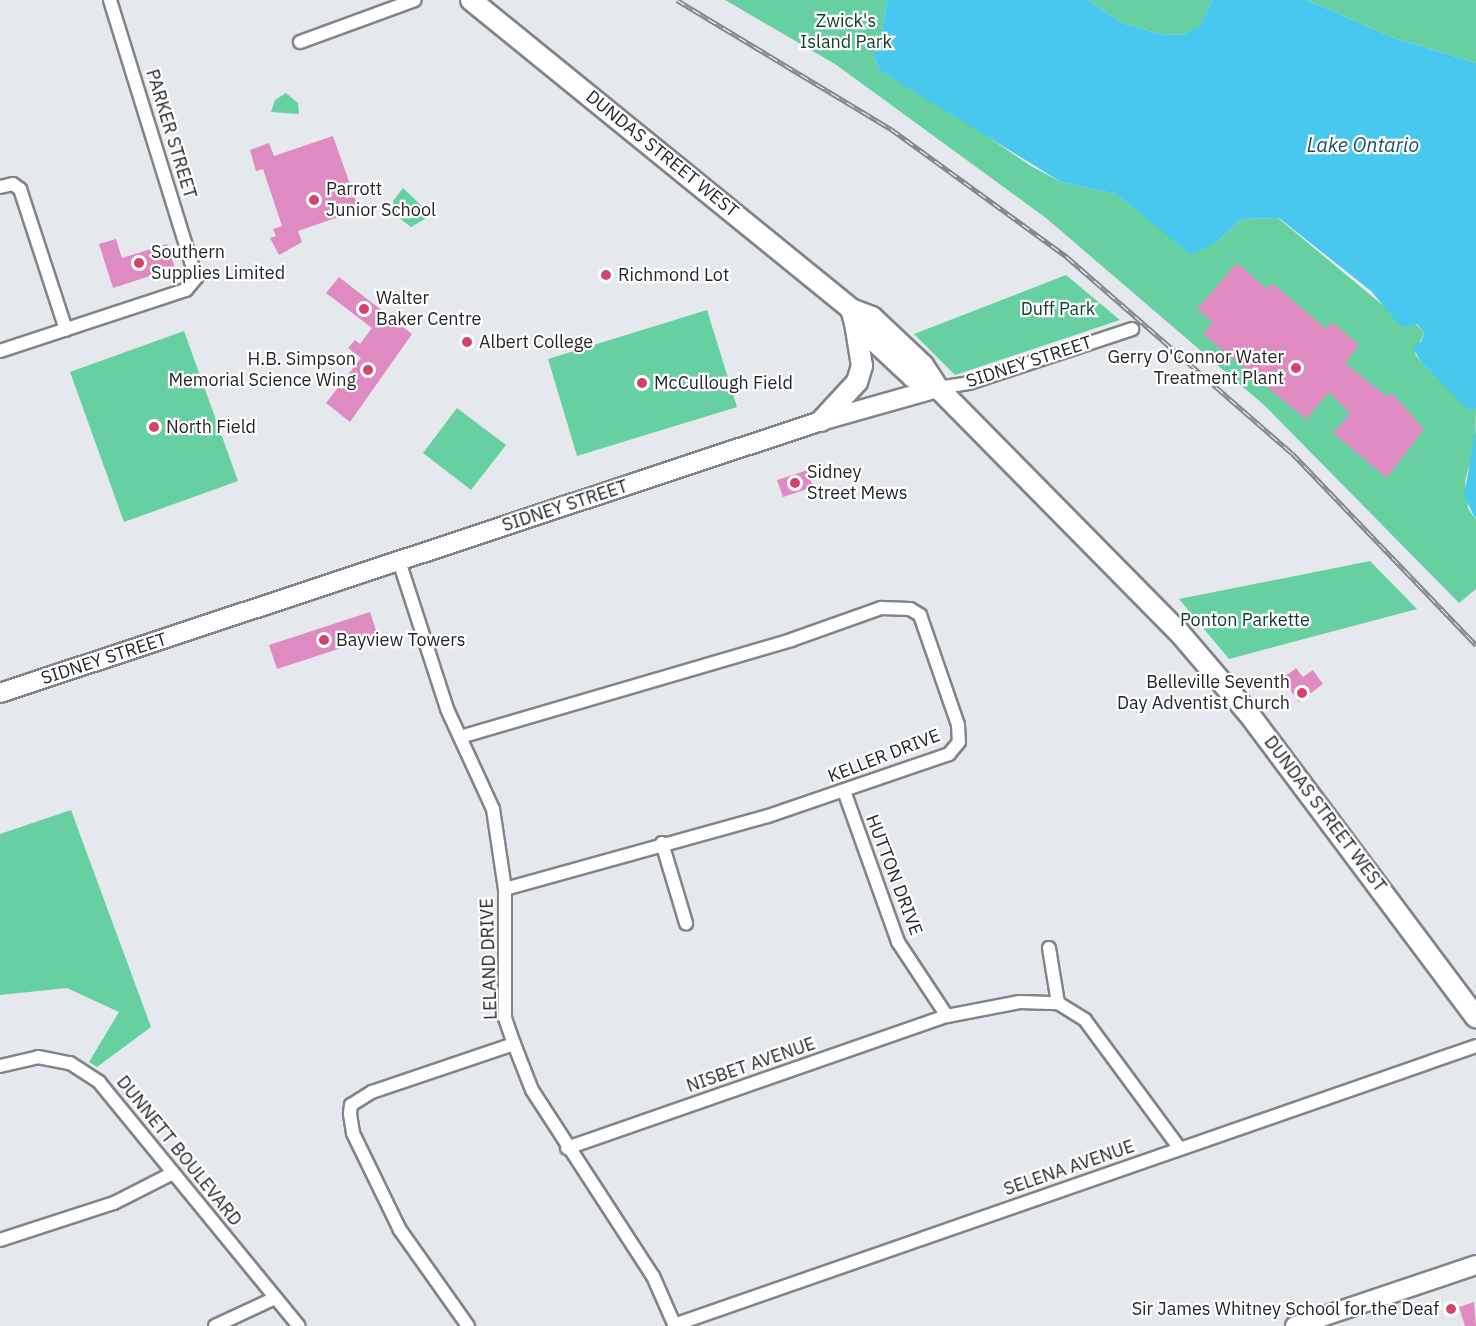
<!DOCTYPE html>
<style>
body{margin:0}
#map{position:relative;width:1476px;height:1326px;overflow:hidden;background:#e5e9ed;font-family:"IBM Plex Sans",sans-serif}
div>[style]{position:absolute}
.green>*{inset:0;background:#66d0a1}
.water>*{inset:0;background:#49c8ef}
.building>*{inset:0;background:#df8bc1}
.roads{filter:drop-shadow(2px 0 #818488) drop-shadow(-2px 0 #818488) drop-shadow(0 2px #818488) drop-shadow(0 -2px #818488)}
.street>*{height:12px;margin:-6px;padding:0 6px;transform-origin:6px;border-radius:6px;background:#fff}
.secondary>*{height:18px;margin:-9px;padding:0 9px;transform-origin:9px;border-radius:9px;background:#fff}
.primary>*{height:20px;margin:-10px;padding:0 10px;transform-origin:10px;border-radius:10px;background:#fff}
.rail>*{height:5px;margin-top:-2.5px;transform-origin:0;background:repeating-linear-gradient(90deg,#fff 0 9px,#86888b 0 18px);box-sizing:border-box;border-block:2px solid #86888b}
.dots>*{width:16px;height:16px;translate:-50% -50%;box-sizing:border-box;border:3px solid #fff;border-radius:50%}
span{translate:-50% -50%;white-space:nowrap;text-align:center;line-height:1.15;-webkit-text-stroke:4.5px #fff;paint-order:stroke}
.park-label{font-size:18px;color:#0e3d2a}
.street-label{font-size:18px;color:#262728}
.poi-label{font-size:18px;color:#262728}
.left{translate:0 -50%;text-align:left}
.right{translate:-100% -50%;text-align:right}
.water-label{font-size:20px;color:#1d5162;font-style:italic}
</style>
<div id="map">
<div class="green">
<i style="clip-path:polygon(725px 0,887px 0,881px 37px,873px 53px,879px 70px,922px 92px,1031px 166px,1061px 182px,1116px 194px,1186px 250px,1217px 242px,1241px 219px,1278px 218px,1386px 308px,1416px 324px,1424px 333px,1415px 354px,1420px 361px,1467px 408px,1476px 409px,1475px 445px,1465px 481px,1468px 508px,1476px 520px,1476px 589px,1459px 603px,1264px 405px,1046px 218px,835px 64px)"></i>
<i style="clip-path:polygon(1087px 0,1212px 0,1200px 27px,1183px 35px,1160px 34px,1122px 23px)"></i>
<i style="clip-path:polygon(1307px 0,1476px 0,1476px 63px,1394px 38px)"></i>
<i style="clip-path:polygon(286px 93px,298px 103px,299px 114px,271px 112px,275px 100px)"></i>
<i style="clip-path:polygon(403px 188px,425px 209px,425px 219px,411px 227px,394px 214px,393px 201px)"></i>
<i style="clip-path:polygon(1066px 275px,1120px 320px,955px 375px,914px 334px)"></i>
<i style="clip-path:polygon(707px 310px,737px 407px,577px 456px,548px 359px)"></i>
<i style="clip-path:polygon(184px 331px,238px 481px,124px 522px,70px 372px)"></i>
<i style="clip-path:polygon(457px 408px,506px 445px,471px 490px,423px 453px)"></i>
<i style="clip-path:polygon(1370px 561px,1417px 609px,1229px 659px,1179px 599px)"></i>
<i style="clip-path:polygon(71px 810px,151px 1027px,97px 1067px,89px 1062px,119px 1012px,67px 988px,0 995px,0 834px)"></i>
</div>
<div class="water">
<i style="clip-path:polygon(887px 0,1087px 0,1122px 23px,1160px 34px,1183px 35px,1200px 26px,1212px 0,1307px 0,1394px 38px,1476px 63px,1476px 409px,1467px 409px,1420px 361px,1413px 347px,1421px 342px,1424px 333px,1417px 324px,1401px 327px,1371px 291px,1279px 218px,1241px 219px,1217px 242px,1191px 255px,1116px 194px,1061px 182px,879px 70px,873px 53px,881px 37px)"></i>
<i style="clip-path:polygon(1476px 428px,1476px 520px,1464px 496px)"></i>
</div>
<div class="building">
<i style="clip-path:polygon(333px 136px,359px 210px,298px 231px,302px 242px,279px 255px,270px 238px,276px 236px,273px 229px,282px 226px,263px 169px,256px 171px,250px 150px,269px 143px,274px 156px)"></i>
<i style="clip-path:polygon(116px 239px,122px 258px,167px 244px,175px 268px,113px 288px,99px 244px)"></i>
<i style="clip-path:polygon(1237px 263px,1267px 289px,1272px 283px,1326px 329px,1332px 322px,1359px 345px,1345px 363px,1387px 397px,1391px 392px,1424px 429px,1387px 478px,1333px 433px,1350px 414px,1329px 392px,1306px 419px,1203px 334px,1213px 322px,1197px 309px)"></i>
<i style="clip-path:polygon(339px 277px,412px 334px,350px 422px,326px 403px,361px 358px,348px 348px,355px 340px,360px 344px,372px 328px,326px 293px)"></i>
<i style="clip-path:polygon(808px 470px,813px 487px,783px 497px,777px 480px)"></i>
<i style="clip-path:polygon(370px 612px,378px 636px,277px 669px,269px 645px)"></i>
<i style="clip-path:polygon(1296px 668px,1303px 677px,1313px 670px,1323px 684px,1299px 702px,1282px 679px)"></i>
<i style="clip-path:polygon(1474px 1302px,1476px 1326px,1465px 1326px,1459px 1307px)"></i>
</div>
<div class="roads">
<div class="street">
<i style="left:300px;top:42px;width:122px;rotate:-20.1deg"></i>
<i style="left:0;top:187px;width:13px;rotate:-13deg"></i>
<i style="left:13px;top:184px;width:9px;rotate:36deg"></i>
<i style="left:20px;top:189px;width:148px;rotate:71.9deg"></i>
<i style="left:0;top:351px;width:196px;rotate:-18.2deg"></i>
<i style="left:186px;top:290px;width:16px;rotate:-50deg"></i>
<i style="left:196px;top:278px;width:291px;rotate:-107.2deg"></i>
<i style="left:938px;top:388px;width:31px;rotate:-9deg"></i>
<i style="left:969px;top:383px;width:172px;rotate:-18.3deg"></i>
<i style="left:400px;top:564px;width:152px;rotate:72deg"></i>
<i style="left:447px;top:709px;width:110px;rotate:65.3deg"></i>
<i style="left:493px;top:809px;width:81px;rotate:81.5deg"></i>
<i style="left:505px;top:889px;width:129px;rotate:90deg"></i>
<i style="left:505px;top:1018px;width:28px;rotate:71deg"></i>
<i style="left:514px;top:1044px;width:49px;rotate:68.6deg"></i>
<i style="left:532px;top:1090px;width:222px;rotate:57deg"></i>
<i style="left:653px;top:1276px;width:55px;rotate:66.3deg"></i>
<i style="left:460px;top:737px;width:345px;rotate:-16.3deg"></i>
<i style="left:791px;top:640px;width:96px;rotate:-19.6deg"></i>
<i style="left:881px;top:608px;width:29px;rotate:2deg"></i>
<i style="left:910px;top:609px;width:12px;rotate:31deg"></i>
<i style="left:920px;top:615px;width:116px;rotate:70.9deg"></i>
<i style="left:958px;top:725px;width:17px;rotate:87deg"></i>
<i style="left:959px;top:742px;width:16px;rotate:130deg"></i>
<i style="left:949px;top:754px;width:191px;rotate:161.1deg"></i>
<i style="left:768px;top:816px;width:273px;rotate:164.5deg"></i>
<i style="left:844px;top:791px;width:160px;rotate:70.3deg"></i>
<i style="left:898px;top:942px;width:89px;rotate:56.5deg"></i>
<i style="left:662px;top:843px;width:84px;rotate:73.3deg"></i>
<i style="left:1049px;top:948px;width:56px;rotate:80.7deg"></i>
<i style="left:0;top:1066px;width:39px;rotate:-13deg"></i>
<i style="left:38px;top:1057px;width:33px;rotate:11deg"></i>
<i style="left:70px;top:1063px;width:35px;rotate:33deg"></i>
<i style="left:99px;top:1082px;width:315px;rotate:50.7deg"></i>
<i style="left:567px;top:1148px;width:402px;rotate:-19.2deg"></i>
<i style="left:947px;top:1016px;width:74px;rotate:-10.9deg"></i>
<i style="left:1020px;top:1002px;width:38px;rotate:2deg"></i>
<i style="left:1058px;top:1003px;width:32px;rotate:32deg"></i>
<i style="left:1085px;top:1020px;width:160px;rotate:53.6deg"></i>
<i style="left:0;top:1240px;width:120px;rotate:-18deg"></i>
<i style="left:114px;top:1203px;width:66px;rotate:-27deg"></i>
<i style="left:674px;top:1325px;width:849px;rotate:-19.18deg"></i>
<i style="left:215px;top:1326px;width:66px;rotate:-25deg"></i>
<i style="left:468px;top:1326px;width:118px;rotate:-125.3deg"></i>
<i style="left:400px;top:1230px;width:108px;rotate:-115.9deg"></i>
<i style="left:353px;top:1133px;width:20px;rotate:-99deg"></i>
<i style="left:350px;top:1113px;width:8px;rotate:-83deg"></i>
<i style="left:351px;top:1105px;width:25px;rotate:-32deg"></i>
<i style="left:372px;top:1092px;width:150px;rotate:-18.7deg"></i>
</div>
<div class="secondary">
<i style="left:0;top:693px;width:865px;rotate:-18.33deg"></i>
<i style="left:821px;top:421px;width:122px;rotate:-15.8deg"></i>
<i style="left:1295px;top:1326px;width:191px;rotate:-18.6deg"></i>
</div>
<div class="primary">
<i style="left:471px;top:0;width:490px;rotate:39.1deg"></i>
<i style="left:851px;top:309px;width:22px;rotate:21deg"></i>
<i style="left:872px;top:317px;width:70px;rotate:43.3deg"></i>
<i style="left:923px;top:365px;width:27px;rotate:57deg"></i>
<i style="left:938px;top:388px;width:342px;rotate:45.4deg"></i>
<i style="left:1178px;top:631px;width:109px;rotate:49.5deg"></i>
<i style="left:1249px;top:714px;width:379px;rotate:53.2deg"></i>
<i style="left:851px;top:309px;width:15px;rotate:74deg"></i>
<i style="left:855px;top:323px;width:79px;rotate:43deg"></i>
<i style="left:913px;top:377px;width:27px;rotate:24deg"></i>
<i style="left:821px;top:421px;width:53px;rotate:-47.3deg"></i>
<i style="left:857px;top:382px;width:17px;rotate:-73deg"></i>
<i style="left:862px;top:366px;width:44px;rotate:-99.2deg"></i>
</div>
</div>
<div class="rail">
<i style="left:677px;top:0;width:250px;rotate:31.1deg"></i>
<i style="left:891px;top:129px;width:218px;rotate:36deg"></i>
<i style="left:1067px;top:257px;width:298px;rotate:41.1deg"></i>
<i style="left:1292px;top:453px;width:266px;rotate:46.2deg"></i>
</div>
<div class="dots">
<i style="left:314px;top:200px;background:#d2446d"></i>
<i style="left:139px;top:263px;background:#d2446d"></i>
<i style="left:606px;top:275px;background:#d2446d"></i>
<i style="left:364px;top:309px;background:#d2446d"></i>
<i style="left:467px;top:342px;background:#d2446d"></i>
<i style="left:1296px;top:368px;background:#d2446d"></i>
<i style="left:368px;top:370px;background:#d2446d"></i>
<i style="left:642px;top:383px;background:#d2446d"></i>
<i style="left:154px;top:427px;background:#d2446d"></i>
<i style="left:795px;top:483px;background:#d2446d"></i>
<i style="left:324px;top:640px;background:#d2446d"></i>
<i style="left:1302px;top:693px;background:#d2446d"></i>
<i style="left:1451px;top:1309px;background:#d2446d"></i>
</div>
<div class="park-label">
<span style="left:846px;top:32px">Zwick's<br>Island Park</span>
<span style="left:1058px;top:309px">Duff Park</span>
<span style="left:1245px;top:620px">Ponton Parkette</span>
</div>
<div class="street-label">
<span style="left:171px;top:134px;rotate:73deg">PARKER STREET</span>
<span style="left:662px;top:154px;rotate:39deg">DUNDAS STREET WEST</span>
<span style="left:1029px;top:362px;rotate:-18deg">SIDNEY STREET</span>
<span style="left:565px;top:506px;rotate:-18deg">SIDNEY STREET</span>
<span style="left:104px;top:659px;rotate:-18deg">SIDNEY STREET</span>
<span style="left:884px;top:756px;rotate:-21deg">KELLER DRIVE</span>
<span style="left:1325px;top:814px;rotate:53deg">DUNDAS STREET WEST</span>
<span style="left:894px;top:875px;rotate:69deg">HUTTON DRIVE</span>
<span style="left:489px;top:959px;rotate:-92deg">LELAND DRIVE</span>
<span style="left:751px;top:1065px;rotate:-19deg">NISBET AVENUE</span>
<span style="left:179px;top:1151px;rotate:51deg">DUNNETT BOULEVARD</span>
<span style="left:1069px;top:1168px;rotate:-19deg">SELENA AVENUE</span>
</div>
<div class="poi-label">
<span class="left" style="left:326px;top:200px">Parrott<br>Junior School</span>
<span class="left" style="left:151px;top:263px">Southern<br>Supplies Limited</span>
<span class="left" style="left:618px;top:275px">Richmond Lot</span>
<span class="left" style="left:376px;top:309px">Walter<br>Baker Centre</span>
<span class="left" style="left:479px;top:342px">Albert College</span>
<span class="right" style="left:1284px;top:368px">Gerry O'Connor Water<br>Treatment Plant</span>
<span class="right" style="left:356px;top:370px">H.B. Simpson<br>Memorial Science Wing</span>
<span class="left" style="left:654px;top:383px">McCullough Field</span>
<span class="left" style="left:166px;top:427px">North Field</span>
<span class="left" style="left:807px;top:483px">Sidney<br>Street Mews</span>
<span class="left" style="left:336px;top:640px">Bayview Towers</span>
<span class="right" style="left:1290px;top:693px">Belleville Seventh<br>Day Adventist Church</span>
<span class="right" style="left:1439px;top:1309px">Sir James Whitney School for the Deaf</span>
</div>
<div class="water-label">
<span style="left:1363px;top:144px">Lake Ontario</span>
</div>
</div>
